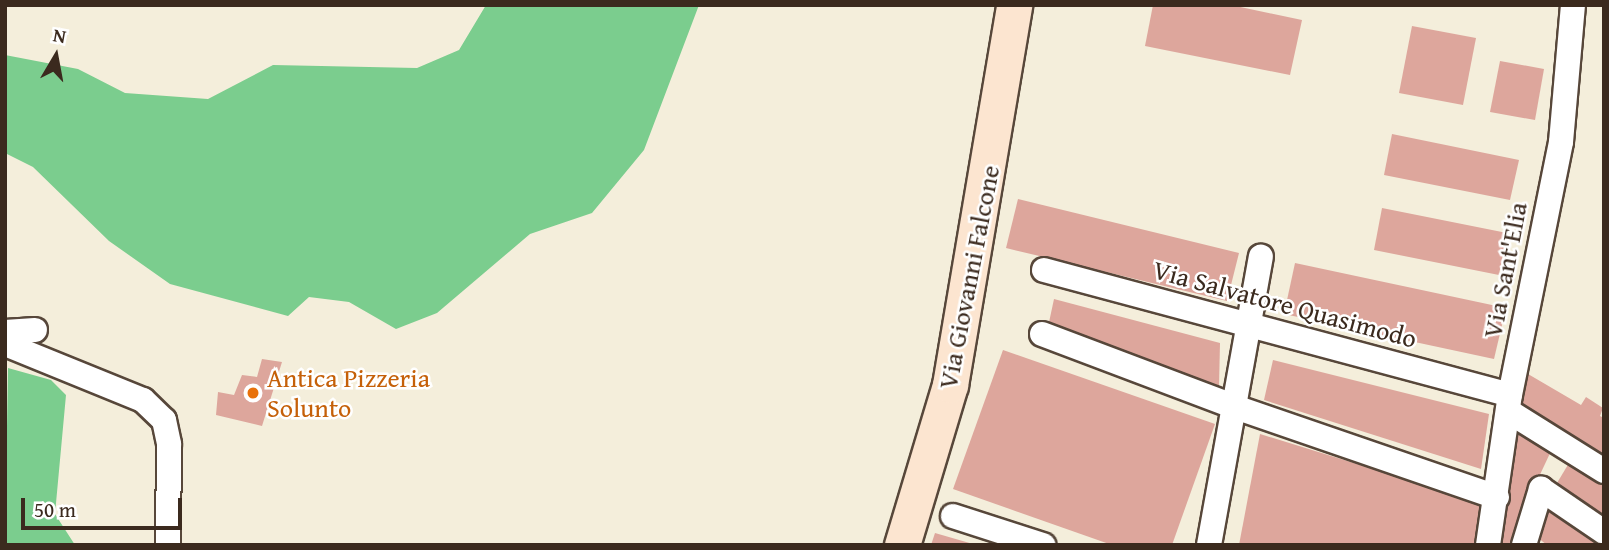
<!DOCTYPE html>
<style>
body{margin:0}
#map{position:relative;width:1609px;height:550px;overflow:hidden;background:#f4eedb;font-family:"Gentium Book Plus",serif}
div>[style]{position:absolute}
.green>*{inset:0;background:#7bcd8e}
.building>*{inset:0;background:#dda69c}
.roads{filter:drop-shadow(2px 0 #57473a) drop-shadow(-2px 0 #57473a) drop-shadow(0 2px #57473a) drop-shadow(0 -2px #57473a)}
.street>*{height:24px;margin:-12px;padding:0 12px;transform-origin:12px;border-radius:12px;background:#fff}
.secondary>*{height:35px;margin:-17.5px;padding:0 17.5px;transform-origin:17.5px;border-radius:17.5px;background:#fce5d0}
.dots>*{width:19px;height:19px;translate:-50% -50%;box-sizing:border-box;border:4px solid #fff;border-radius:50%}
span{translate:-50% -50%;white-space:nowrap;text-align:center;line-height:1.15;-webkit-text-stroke:5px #fff;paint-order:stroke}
.street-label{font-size:26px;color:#3b2a1e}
.food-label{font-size:26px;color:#c56008}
.left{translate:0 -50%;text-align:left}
.frame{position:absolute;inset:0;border:7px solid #3b2a1e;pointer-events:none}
.north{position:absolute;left:21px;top:21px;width:70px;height:70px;-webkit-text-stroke:5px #fff;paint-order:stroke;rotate:10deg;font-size:19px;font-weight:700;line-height:28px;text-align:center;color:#3b2a1e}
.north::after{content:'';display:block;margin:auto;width:24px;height:32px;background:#3b2a1e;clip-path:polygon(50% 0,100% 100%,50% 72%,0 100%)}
.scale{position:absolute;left:21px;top:498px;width:161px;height:32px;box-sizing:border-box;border:4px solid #3b2a1e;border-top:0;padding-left:9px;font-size:21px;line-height:24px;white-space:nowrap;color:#3b2a1e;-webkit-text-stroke:5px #fff;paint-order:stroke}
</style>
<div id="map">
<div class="green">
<i style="clip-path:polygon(486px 5px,699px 5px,644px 150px,592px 213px,530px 234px,437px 313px,396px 329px,349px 302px,309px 297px,288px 316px,170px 284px,109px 241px,33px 167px,5px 153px,5px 55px,78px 69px,125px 93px,208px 99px,273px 65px,417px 68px,459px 50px)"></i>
<i style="clip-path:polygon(8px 368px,51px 380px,66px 395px,55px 514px,75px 545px,5px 545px)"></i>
</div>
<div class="building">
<i style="clip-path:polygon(1153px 5px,1231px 5px,1302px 20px,1290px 75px,1145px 46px)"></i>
<i style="clip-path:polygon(1412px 26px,1476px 38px,1463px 105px,1399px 93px)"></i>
<i style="clip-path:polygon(1500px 61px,1544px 69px,1535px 120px,1490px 112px)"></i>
<i style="clip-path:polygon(1392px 134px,1519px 160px,1510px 200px,1384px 175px)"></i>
<i style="clip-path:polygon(1018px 199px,1239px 253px,1227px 301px,1006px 248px)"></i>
<i style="clip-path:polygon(1382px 208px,1507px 233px,1499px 275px,1374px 250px)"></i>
<i style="clip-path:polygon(1295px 263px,1506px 308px,1494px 359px,1284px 314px)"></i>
<i style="clip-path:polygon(1054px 299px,1220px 343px,1219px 387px,1048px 327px)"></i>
<i style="clip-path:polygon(1003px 350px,1215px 424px,1172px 545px,1112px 545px,953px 489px)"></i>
<i style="clip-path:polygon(262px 359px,282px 362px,262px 426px,216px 415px,218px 392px,234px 395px,242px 375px,257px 377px)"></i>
<i style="clip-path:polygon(1273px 360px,1489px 414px,1481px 469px,1264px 400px)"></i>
<i style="clip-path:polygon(1528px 374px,1581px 405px,1586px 397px,1603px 408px,1600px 416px,1604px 418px,1604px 461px,1521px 413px)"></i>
<i style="clip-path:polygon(1520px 427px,1552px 449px,1537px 481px,1531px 478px,1518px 545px,1496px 545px)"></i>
<i style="clip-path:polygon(1260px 434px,1483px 503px,1475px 545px,1239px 545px)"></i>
<i style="clip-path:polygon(1572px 458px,1604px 480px,1604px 522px,1554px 488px)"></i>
<i style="clip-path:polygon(1550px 504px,1604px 539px,1604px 545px,1547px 545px,1533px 534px)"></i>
<i style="clip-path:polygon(935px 533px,973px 544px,973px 545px,931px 545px)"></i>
</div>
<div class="roads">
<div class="street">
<i style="left:1044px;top:270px;width:482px;rotate:15deg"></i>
<i style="left:5px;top:332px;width:30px;rotate:-4deg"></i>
<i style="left:1042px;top:334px;width:206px;rotate:20.7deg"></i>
<i style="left:1235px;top:407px;width:277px;rotate:19deg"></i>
<i style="left:5px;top:344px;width:149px;rotate:22.1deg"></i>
<i style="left:143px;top:400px;width:29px;rotate:44deg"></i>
<i style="left:164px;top:420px;width:25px;rotate:78deg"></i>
<i style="left:169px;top:444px;width:101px;rotate:90.6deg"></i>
<i style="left:1508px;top:411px;width:113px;rotate:32deg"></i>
<i style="left:953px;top:516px;width:95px;rotate:17.9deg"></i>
<i style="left:1209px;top:545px;width:293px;rotate:-79.8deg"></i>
<i style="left:1488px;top:545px;width:152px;rotate:-81.7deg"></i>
<i style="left:1510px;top:395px;width:258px;rotate:-78.6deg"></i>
<i style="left:1561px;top:142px;width:138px;rotate:-85deg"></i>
<i style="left:1524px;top:545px;width:59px;rotate:-73.1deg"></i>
<i style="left:1541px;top:489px;width:76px;rotate:34.3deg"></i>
</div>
<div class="secondary">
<i style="left:902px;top:545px;width:167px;rotate:-73.3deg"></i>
<i style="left:950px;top:385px;width:385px;rotate:-80.4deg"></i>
</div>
</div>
<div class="dots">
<i style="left:253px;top:393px;background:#e8710a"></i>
</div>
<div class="street-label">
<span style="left:1505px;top:270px;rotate:-79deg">Via Sant'Elia</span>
<span style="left:969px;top:277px;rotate:-79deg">Via Giovanni Falcone</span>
<span style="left:1285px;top:304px;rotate:15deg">Via Salvatore Quasimodo</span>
</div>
<div class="food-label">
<span class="left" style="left:267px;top:393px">Antica Pizzeria<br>Solunto</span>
</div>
<div class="frame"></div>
<div class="north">N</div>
<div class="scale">50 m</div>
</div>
